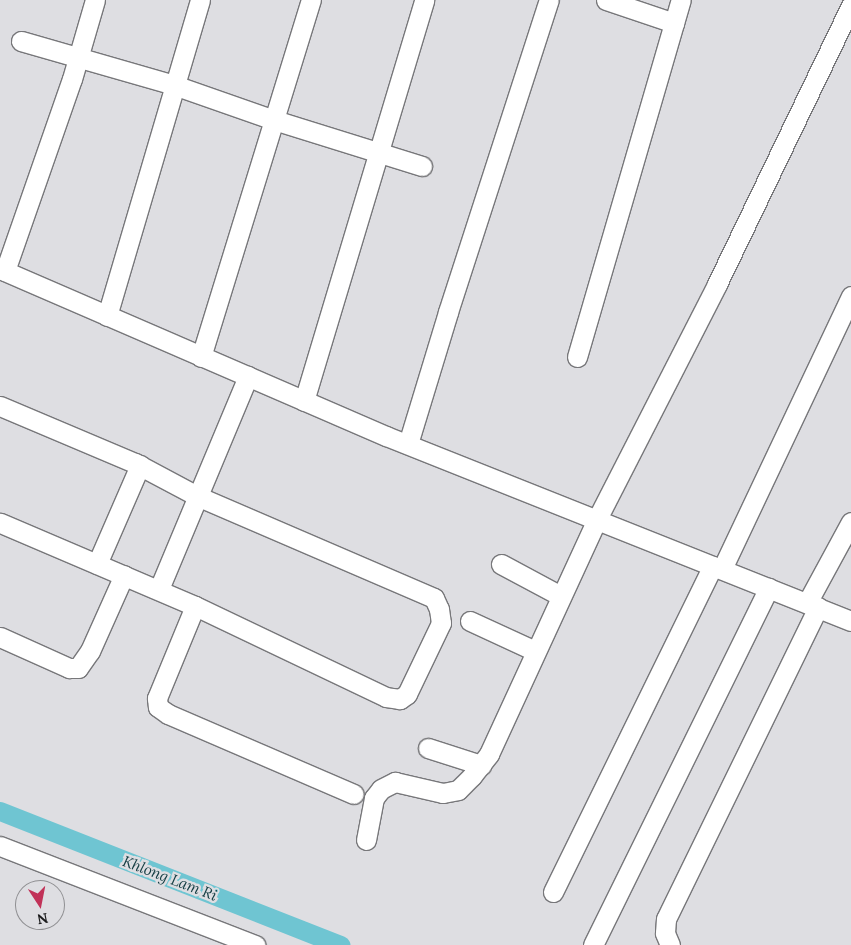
<!DOCTYPE html>
<style>
body{margin:0}
#map{position:relative;width:851px;height:945px;overflow:hidden;background:#dedee2;font-family:Lora,serif}
div>[style]{position:absolute}
.canal>*{height:19px;margin:-9.5px;padding:0 9.5px;transform-origin:9.5px;border-radius:9.5px;background:#6fc5d2}
.roads{filter:drop-shadow(1px 0 #77777a) drop-shadow(-1px 0 #77777a) drop-shadow(0 1px #77777a) drop-shadow(0 -1px #77777a)}
.minor>*{height:19px;margin:-9.5px;padding:0 9.5px;transform-origin:9.5px;border-radius:9.5px;background:#fff}
span{translate:-50% -50%;white-space:nowrap;text-align:center;line-height:1.15;-webkit-text-stroke:5px #dedee2;paint-order:stroke}
.water-label{font-size:15px;color:#133c42;font-style:italic}
.north{position:absolute;left:15px;top:880px;width:50px;height:50px;box-sizing:border-box;background:#dedee2;border:1px solid #909093;border-radius:50%;rotate:169deg;font-size:14px;font-weight:700;line-height:20px;text-align:center;color:#1b1b1c}
.north::after{content:'';display:block;margin:auto;width:18px;height:22px;background:#c13258;clip-path:polygon(50% 0,100% 100%,50% 72%,0 100%)}
</style>
<div id="map">
<div class="canal">
<i style="left:0;top:811px;width:366px;rotate:21.5deg"></i>
</div>
<div class="roads">
<div class="minor">
<i style="left:606px;top:0;width:72px;rotate:18.7deg"></i>
<i style="left:21px;top:41px;width:159px;rotate:16deg"></i>
<i style="left:174px;top:85px;width:106px;rotate:19.3deg"></i>
<i style="left:274px;top:120px;width:155px;rotate:17.3deg"></i>
<i style="left:0;top:269px;width:421px;rotate:23.4deg"></i>
<i style="left:386px;top:436px;width:500px;rotate:21.7deg"></i>
<i style="left:5px;top:271px;width:203px;rotate:-70.8deg"></i>
<i style="left:72px;top:79px;width:82px;rotate:-73.8deg"></i>
<i style="left:107px;top:316px;width:329px;rotate:-73.6deg"></i>
<i style="left:201px;top:357px;width:374px;rotate:-72.9deg"></i>
<i style="left:577px;top:357px;width:372px;rotate:-73.8deg"></i>
<i style="left:304px;top:401px;width:419px;rotate:-73.3deg"></i>
<i style="left:0;top:406px;width:147px;rotate:22.9deg"></i>
<i style="left:135px;top:463px;width:70px;rotate:28deg"></i>
<i style="left:197px;top:496px;width:258px;rotate:23.3deg"></i>
<i style="left:434px;top:598px;width:12px;rotate:66deg"></i>
<i style="left:439px;top:609px;width:14px;rotate:82deg"></i>
<i style="left:441px;top:623px;width:79px;rotate:115.6deg"></i>
<i style="left:407px;top:694px;width:9px;rotate:144deg"></i>
<i style="left:400px;top:699px;width:14px;rotate:-172deg"></i>
<i style="left:386px;top:697px;width:212px;rotate:-154.5deg"></i>
<i style="left:195px;top:606px;width:212px;rotate:-156.9deg"></i>
<i style="left:408px;top:444px;width:138px;rotate:-73.1deg"></i>
<i style="left:448px;top:312px;width:328px;rotate:-72.1deg"></i>
<i style="left:97px;top:564px;width:108px;rotate:-66.5deg"></i>
<i style="left:501px;top:564px;width:68px;rotate:28.1deg"></i>
<i style="left:722px;top:569px;width:302px;rotate:-64.7deg"></i>
<i style="left:159px;top:589px;width:231px;rotate:-67.3deg"></i>
<i style="left:807px;top:603px;width:92px;rotate:-61.5deg"></i>
<i style="left:195px;top:606px;width:100px;rotate:112.4deg"></i>
<i style="left:157px;top:698px;width:9px;rotate:84deg"></i>
<i style="left:158px;top:707px;width:12px;rotate:35deg"></i>
<i style="left:168px;top:714px;width:202px;rotate:23.3deg"></i>
<i style="left:470px;top:621px;width:72px;rotate:24.8deg"></i>
<i style="left:0;top:637px;width:76px;rotate:24.2deg"></i>
<i style="left:69px;top:668px;width:9px"></i>
<i style="left:78px;top:668px;width:21px;rotate:-55deg"></i>
<i style="left:90px;top:651px;width:83px;rotate:-65.9deg"></i>
<i style="left:428px;top:748px;width:56px;rotate:17.8deg"></i>
<i style="left:366px;top:840px;width:43px;rotate:-79.2deg"></i>
<i style="left:374px;top:798px;width:11px;rotate:-52deg"></i>
<i style="left:381px;top:789px;width:16px;rotate:-27deg"></i>
<i style="left:395px;top:782px;width:49px;rotate:12.9deg"></i>
<i style="left:443px;top:793px;width:15px;rotate:-11deg"></i>
<i style="left:458px;top:790px;width:20px;rotate:-45deg"></i>
<i style="left:472px;top:776px;width:28px;rotate:-52deg"></i>
<i style="left:489px;top:754px;width:259px;rotate:-65.3deg"></i>
<i style="left:597px;top:519px;width:264px;rotate:-62.9deg"></i>
<i style="left:717px;top:284px;width:310px;rotate:-64.3deg"></i>
<i style="left:0;top:846px;width:274px;rotate:21.2deg"></i>
<i style="left:553px;top:892px;width:363px;rotate:-63.9deg"></i>
<i style="left:593px;top:945px;width:398px;rotate:-63.8deg"></i>
<i style="left:670px;top:945px;width:13px;rotate:-113deg"></i>
<i style="left:665px;top:933px;width:14px;rotate:-86deg"></i>
<i style="left:666px;top:919px;width:347px;rotate:-64deg"></i>
</div>
</div>
<div class="water-label">
<span style="left:170px;top:878px;rotate:21deg">Khlong Lam Ri</span>
</div>
<div class="north">N</div>
</div>
